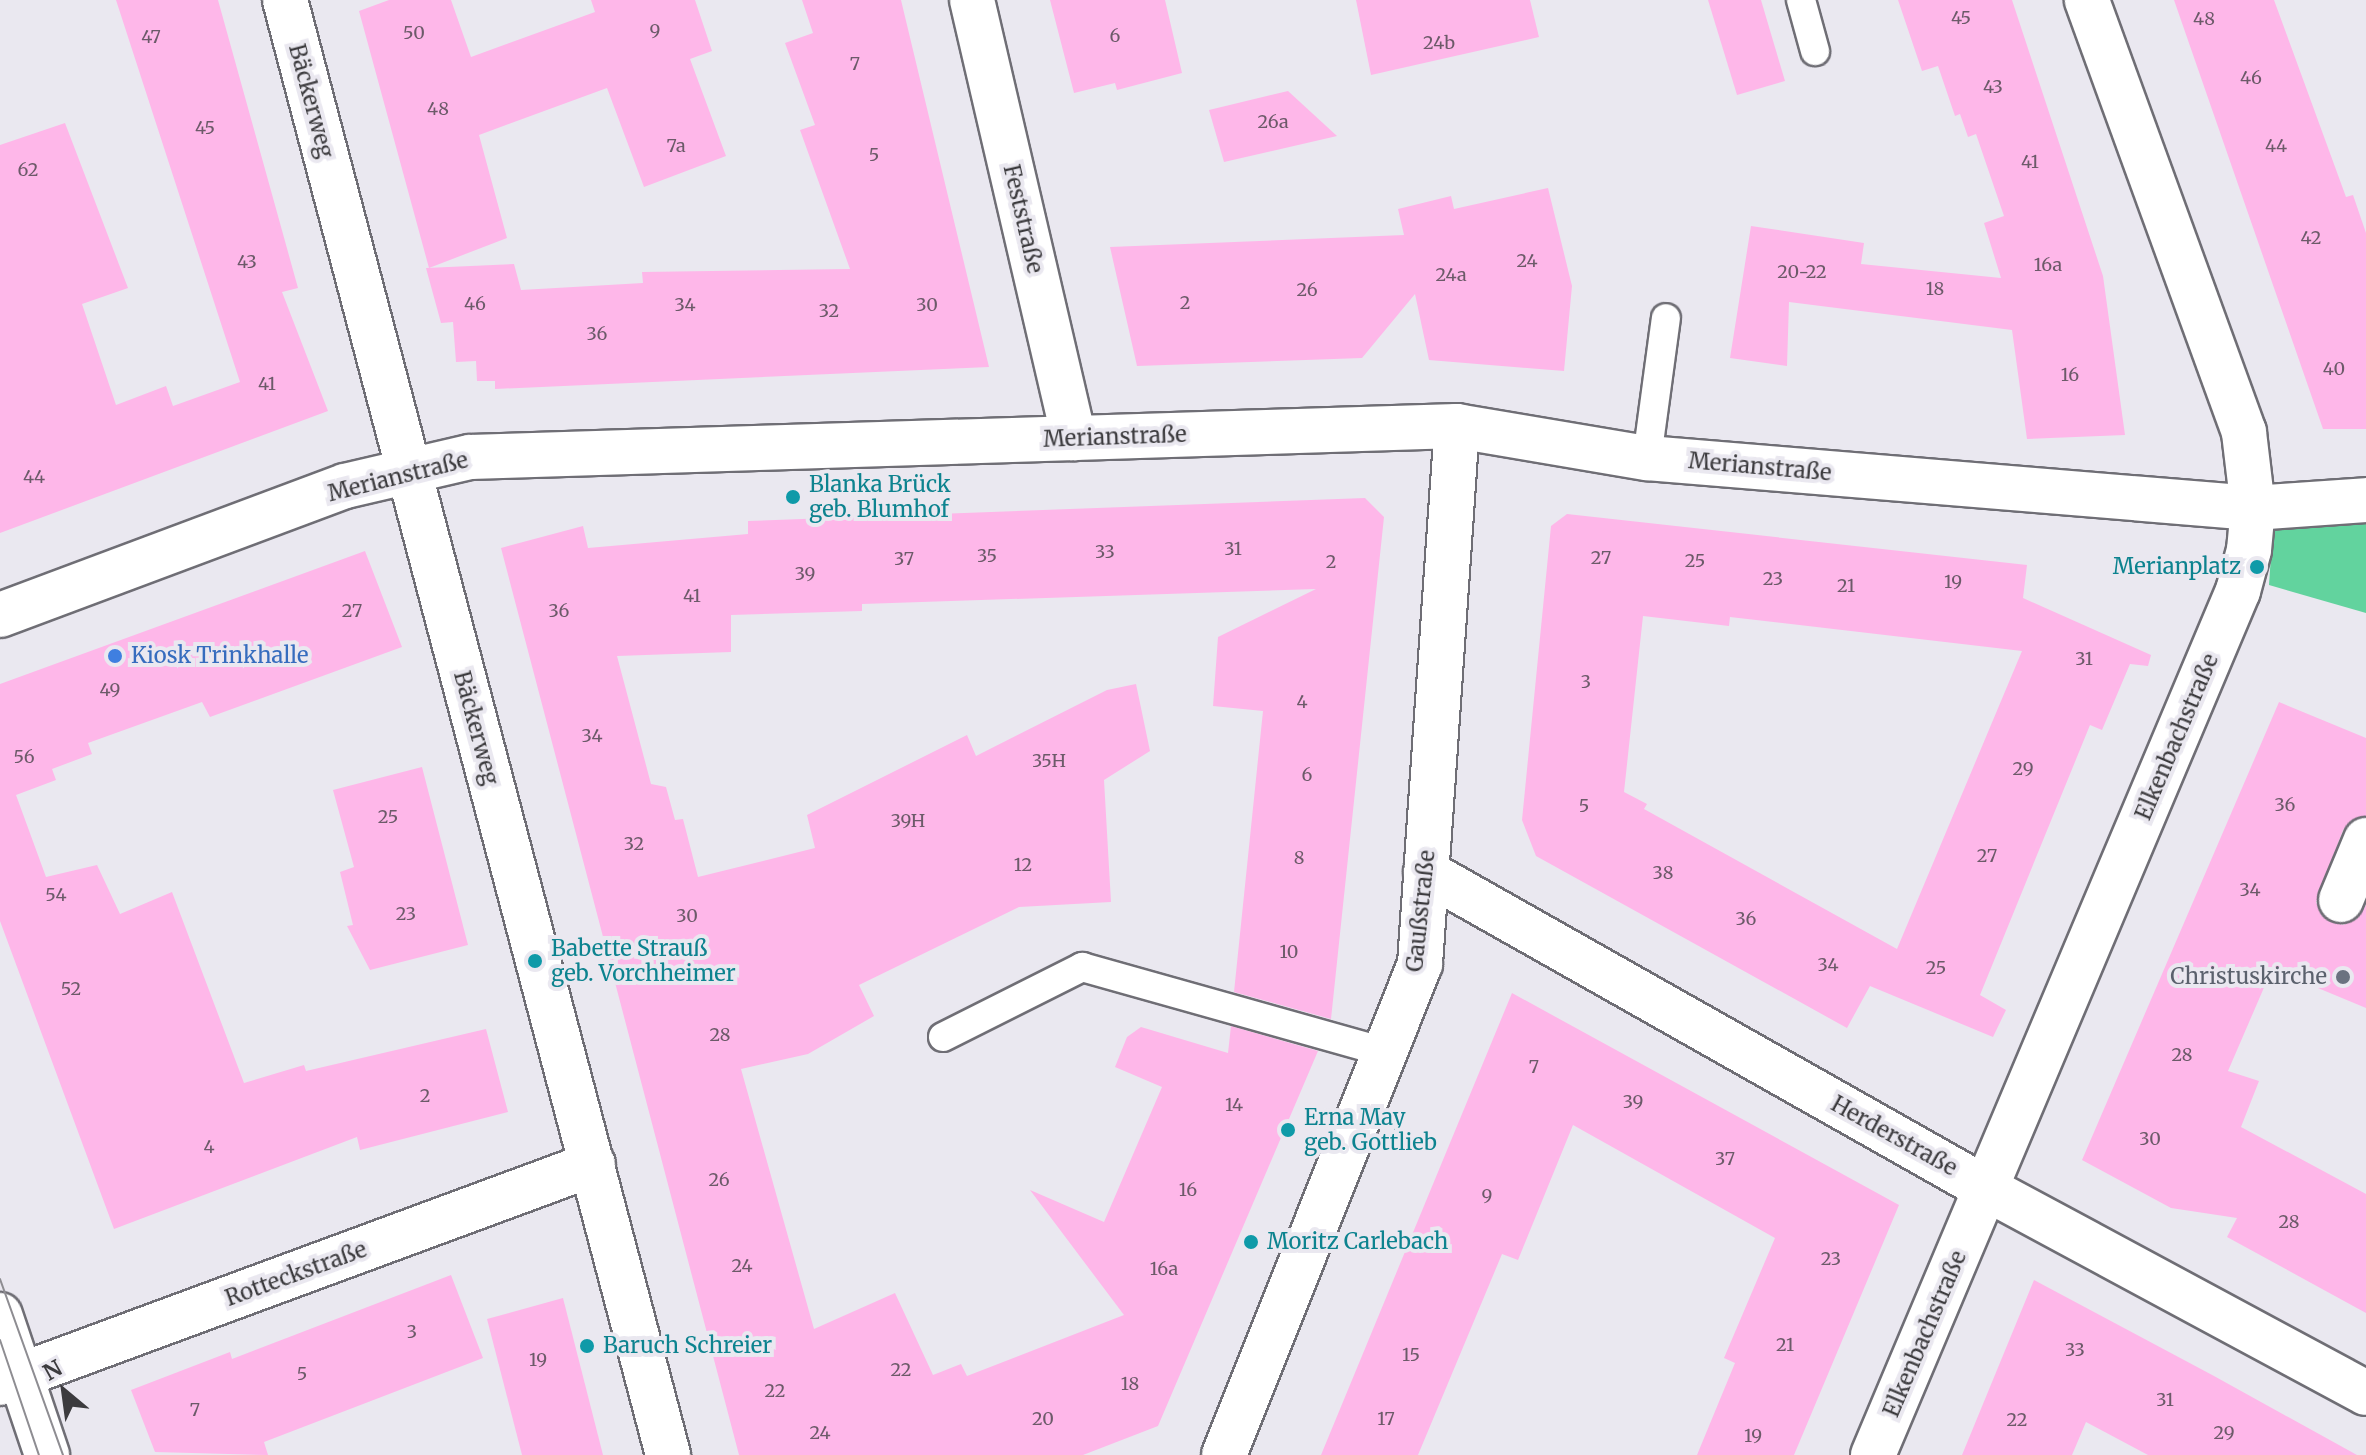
<!DOCTYPE html>
<meta charset="utf-8">
<style>
body{margin:0}
#map{position:relative;width:2366px;height:1455px;overflow:hidden;background:#eae8f0;font-family:Merriweather,serif}
div>[style]{position:absolute}
.green>*{inset:0;background:#62d39e}
.building>*{inset:0;background:#feb7e9}
.roads{filter:drop-shadow(2px 0 #6f6e75) drop-shadow(-2px 0 #6f6e75) drop-shadow(0 2px #6f6e75) drop-shadow(0 -2px #6f6e75)}
.lane>*{height:28px;margin:-14px;padding:0 14px;transform-origin:14px;border-radius:14px;background:#fff}
.street>*{height:44px;margin:-22px;padding:0 22px;transform-origin:22px;border-radius:22px;background:#fff}
.primary>*{height:44px;margin:-22px;padding:0 22px;transform-origin:22px;border-radius:22px;background:#fff}
.tram>*{height:2px;margin:-1px;padding:0 1px;transform-origin:1px;border-radius:1px;background:#8e8d92}
.dots>*{width:22px;height:22px;translate:-50% -50%;box-sizing:border-box;border:4px solid #eae8f0;border-radius:50%}
span{translate:-50% -50%;white-space:nowrap;text-align:center;line-height:1.15;-webkit-text-stroke:8px #eae8f0;paint-order:stroke}
.number-label{font-size:18px;color:#6c5a69}
.number-label span{-webkit-text-stroke-width:0}
.street-label{font-size:22px;color:#3c3b3e}
.culture-label{font-size:22px;color:#0d838f}
.left{translate:0 -50%;text-align:left}
.right{translate:-100% -50%;text-align:right}
.shop-label{font-size:22px;color:#366cbe}
.worship-label{font-size:22px;color:#5b616d}
.north{position:absolute;left:24px;top:1351px;width:80px;height:80px;-webkit-text-stroke:6px #eae8f0;paint-order:stroke;rotate:331deg;font-size:22px;font-weight:700;line-height:32px;text-align:center;color:#3c3b3e}
.north::after{content:'';display:block;margin:auto;width:28px;height:36px;background:#3c3b3e;clip-path:polygon(50% 0,100% 100%,50% 72%,0 100%)}
</style>
<div id="map">
<div class="green">
<i style="clip-path:polygon(2366px 523px,2366px 613px,2269px 585px,2273px 526px)"></i>
</div>
<div class="building">
<i style="clip-path:polygon(116px 0,218px 0,298px 288px,282px 292px,328px 411px,0 533px,0 145px,65px 123px,128px 288px,82px 304px,116px 405px,166px 386px,173px 406px,240px 382px)"></i>
<i style="clip-path:polygon(389px 0,451px 0,471px 57px,595px 12px,591px 0,695px 0,712px 51px,690px 59px,726px 156px,644px 187px,607px 88px,479px 135px,507px 238px,429px 268px,359px 11px)"></i>
<i style="clip-path:polygon(802px 0,901px 0,989px 367px,495px 389px,495px 381px,477px 381px,476px 361px,456px 362px,453px 322px,441px 323px,426px 268px,514px 264px,521px 290px,643px 283px,642px 272px,850px 269px,800px 130px,815px 125px,785px 43px,813px 33px)"></i>
<i style="clip-path:polygon(1050px 0,1165px 0,1182px 73px,1117px 90px,1115px 83px,1074px 93px)"></i>
<i style="clip-path:polygon(1356px 0,1530px 0,1539px 37px,1371px 75px)"></i>
<i style="clip-path:polygon(1708px 0,1761px 0,1785px 81px,1737px 95px)"></i>
<i style="clip-path:polygon(1898px 0,2012px 0,2103px 276px,2125px 435px,2027px 439px,2012px 330px,1789px 302px,1787px 366px,1730px 358px,1751px 226px,1864px 243px,1861px 264px,2001px 278px,1984px 223px,2004px 216px,1976px 134px,1968px 137px,1960px 114px,1955px 116px,1938px 66px,1922px 71px)"></i>
<i style="clip-path:polygon(2174px 0,2274px 0,2346px 197px,2353px 195px,2366px 233px,2366px 429px,2323px 429px)"></i>
<i style="clip-path:polygon(1288px 91px,1337px 136px,1224px 162px,1209px 110px)"></i>
<i style="clip-path:polygon(1548px 188px,1572px 286px,1564px 371px,1429px 360px,1415px 294px,1362px 358px,1137px 366px,1110px 247px,1404px 235px,1398px 209px,1451px 196px,1454px 209px)"></i>
<i style="clip-path:polygon(1365px 498px,1384px 517px,1331px 1019px,1234px 992px,1263px 711px,1213px 706px,1218px 637px,1316px 589px,862px 604px,862px 611px,731px 615px,731px 652px,617px 656px,651px 784px,666px 787px,675px 820px,683px 819px,698px 877px,815px 848px,807px 815px,967px 735px,976px 756px,1107px 690px,1136px 684px,1150px 751px,1104px 780px,1111px 902px,1019px 907px,859px 985px,874px 1016px,808px 1054px,741px 1069px,814px 1329px,895px 1293px,933px 1375px,961px 1364px,967px 1376px,1124px 1315px,1030px 1190px,1104px 1222px,1162px 1087px,1115px 1067px,1127px 1037px,1141px 1027px,1228px 1053px,1231px 1026px,1318px 1051px,1158px 1426px,1083px 1455px,739px 1455px,501px 548px,583px 526px,588px 548px,748px 534px,748px 521px)"></i>
<i style="clip-path:polygon(evenodd,1567px 514px,2027px 565px,2023px 598px,2151px 655px,2148px 666px,2130px 664px,2102px 730px,2090px 725px,1980px 995px,2006px 1010px,1993px 1037px,1870px 986px,1847px 1028px,1536px 856px,1522px 820px,1551px 526px,1567px 514px,1643px 616px,1729px 626px,1730px 617px,2022px 651px,1897px 949px,1644px 809px,1647px 804px,1624px 792px,1643px 616px)"></i>
<i style="clip-path:polygon(365px 551px,402px 647px,210px 717px,202px 702px,88px 743px,92px 754px,52px 769px,56px 780px,16px 795px,46px 877px,97px 865px,120px 914px,172px 892px,244px 1083px,304px 1065px,306px 1071px,486px 1029px,508px 1112px,360px 1150px,357px 1137px,114px 1229px,0 921px,0 684px)"></i>
<i style="clip-path:polygon(2279px 702px,2366px 738px,2366px 816px,2352px 820px,2343px 830px,2316px 902px,2322px 916px,2343px 925px,2357px 919px,2366px 905px,2366px 1008px,2272px 969px,2228px 1071px,2259px 1081px,2241px 1127px,2366px 1194px,2366px 1313px,2227px 1237px,2237px 1218px,2171px 1208px,2082px 1160px)"></i>
<i style="clip-path:polygon(422px 767px,468px 945px,370px 970px,347px 926px,353px 925px,340px 872px,354px 867px,333px 790px)"></i>
<i style="clip-path:polygon(1512px 993px,1899px 1205px,1794px 1455px,1697px 1455px,1735px 1363px,1724px 1358px,1775px 1238px,1573px 1125px,1518px 1260px,1502px 1254px,1418px 1455px,1321px 1455px)"></i>
<i style="clip-path:polygon(451px 1275px,483px 1358px,264px 1442px,268px 1455px,155px 1452px,131px 1390px,230px 1352px,232px 1359px)"></i>
<i style="clip-path:polygon(2034px 1280px,2214px 1376px,2357px 1455px,2148px 1455px,2086px 1422px,2072px 1455px,1962px 1455px)"></i>
<i style="clip-path:polygon(563px 1298px,603px 1455px,522px 1455px,487px 1319px)"></i>
</div>
<div class="roads">
<div class="lane">
<i style="left:1801px;top:0;width:53px;rotate:74.6deg"></i>
<i style="left:1647px;top:458px;width:141px;rotate:-82.3deg"></i>
<i style="left:943px;top:1037px;width:156px;rotate:-26.7deg"></i>
<i style="left:1082px;top:967px;width:318px;rotate:15.7deg"></i>
</div>
<div class="street">
<i style="left:285px;top:0;width:1505px;rotate:75.25deg"></i>
<i style="left:972px;top:0;width:450px;rotate:76.9deg"></i>
<i style="left:0;top:615px;width:368px;rotate:-20.5deg"></i>
<i style="left:345px;top:486px;width:128px;rotate:-13.1deg"></i>
<i style="left:470px;top:457px;width:987px;rotate:-1.8deg"></i>
<i style="left:1457px;top:426px;width:193px;rotate:9.6deg"></i>
<i style="left:1647px;top:458px;width:608px;rotate:4.72deg"></i>
<i style="left:2253px;top:508px;width:113px;rotate:-4deg"></i>
<i style="left:1426px;top:872px;width:644px;rotate:29.47deg"></i>
<i style="left:1987px;top:1189px;width:430px;rotate:28.3deg"></i>
<i style="left:2341px;top:900px;width:65px;rotate:-67.4deg"></i>
<i style="left:0;top:1383px;width:632px;rotate:-20.27deg"></i>
<i style="left:1224px;top:1455px;width:529px;rotate:-68.24deg"></i>
<i style="left:1420px;top:964px;width:539px;rotate:-86.07deg"></i>
<i style="left:1873px;top:1455px;width:938px;rotate:-67.1deg"></i>
<i style="left:2238px;top:591px;width:42px;rotate:-75deg"></i>
<i style="left:2249px;top:550px;width:42px;rotate:-84.6deg"></i>
<i style="left:2253px;top:508px;width:77px;rotate:-96.8deg"></i>
<i style="left:2244px;top:432px;width:460px;rotate:-110deg"></i>
</div>
<div class="primary">
<i style="left:0;top:1315px;width:148px;rotate:71.4deg"></i>
</div>
</div>
<div class="tram">
<i style="left:0;top:1279px;width:187px;rotate:70.3deg"></i>
<i style="left:0;top:1340px;width:121px;rotate:71.3deg"></i>
</div>
<div class="dots">
<i style="left:793px;top:497px;background:#0f9aa8"></i>
<i style="left:2257px;top:567px;background:#0f9aa8"></i>
<i style="left:115px;top:656px;background:#3f7fe0"></i>
<i style="left:535px;top:961px;background:#0f9aa8"></i>
<i style="left:2343px;top:977px;background:#6b7280"></i>
<i style="left:1288px;top:1130px;background:#0f9aa8"></i>
<i style="left:1251px;top:1242px;background:#0f9aa8"></i>
<i style="left:587px;top:1346px;background:#0f9aa8"></i>
</div>
<div class="number-label">
<span style="left:1961px;top:18px">45</span>
<span style="left:2204px;top:19px">48</span>
<span style="left:655px;top:31px">9</span>
<span style="left:414px;top:33px">50</span>
<span style="left:1115px;top:36px">6</span>
<span style="left:151px;top:37px">47</span>
<span style="left:1439px;top:43px">24b</span>
<span style="left:855px;top:64px">7</span>
<span style="left:2251px;top:78px">46</span>
<span style="left:1993px;top:87px">43</span>
<span style="left:438px;top:109px">48</span>
<span style="left:1273px;top:122px">26a</span>
<span style="left:205px;top:128px">45</span>
<span style="left:676px;top:146px">7a</span>
<span style="left:2276px;top:146px">44</span>
<span style="left:874px;top:155px">5</span>
<span style="left:2030px;top:162px">41</span>
<span style="left:28px;top:170px">62</span>
<span style="left:2311px;top:238px">42</span>
<span style="left:1527px;top:261px">24</span>
<span style="left:247px;top:262px">43</span>
<span style="left:2048px;top:265px">16a</span>
<span style="left:1802px;top:272px">20-22</span>
<span style="left:1451px;top:275px">24a</span>
<span style="left:1935px;top:289px">18</span>
<span style="left:1307px;top:290px">26</span>
<span style="left:1185px;top:303px">2</span>
<span style="left:475px;top:304px">46</span>
<span style="left:685px;top:305px">34</span>
<span style="left:927px;top:305px">30</span>
<span style="left:829px;top:311px">32</span>
<span style="left:597px;top:334px">36</span>
<span style="left:2334px;top:369px">40</span>
<span style="left:2070px;top:375px">16</span>
<span style="left:267px;top:384px">41</span>
<span style="left:34px;top:477px">44</span>
<span style="left:1233px;top:549px">31</span>
<span style="left:1105px;top:552px">33</span>
<span style="left:987px;top:556px">35</span>
<span style="left:1601px;top:558px">27</span>
<span style="left:904px;top:559px">37</span>
<span style="left:1695px;top:561px">25</span>
<span style="left:1331px;top:562px">2</span>
<span style="left:805px;top:574px">39</span>
<span style="left:1773px;top:579px">23</span>
<span style="left:1953px;top:582px">19</span>
<span style="left:1846px;top:586px">21</span>
<span style="left:692px;top:596px">41</span>
<span style="left:352px;top:611px">27</span>
<span style="left:559px;top:611px">36</span>
<span style="left:2084px;top:659px">31</span>
<span style="left:1586px;top:682px">3</span>
<span style="left:110px;top:690px">49</span>
<span style="left:1302px;top:702px">4</span>
<span style="left:592px;top:736px">34</span>
<span style="left:24px;top:757px">56</span>
<span style="left:1049px;top:761px">35H</span>
<span style="left:2023px;top:769px">29</span>
<span style="left:1307px;top:775px">6</span>
<span style="left:2285px;top:805px">36</span>
<span style="left:1584px;top:806px">5</span>
<span style="left:388px;top:817px">25</span>
<span style="left:908px;top:821px">39H</span>
<span style="left:634px;top:844px">32</span>
<span style="left:1987px;top:856px">27</span>
<span style="left:1299px;top:858px">8</span>
<span style="left:1023px;top:865px">12</span>
<span style="left:1663px;top:873px">38</span>
<span style="left:2250px;top:890px">34</span>
<span style="left:56px;top:895px">54</span>
<span style="left:406px;top:914px">23</span>
<span style="left:687px;top:916px">30</span>
<span style="left:1746px;top:919px">36</span>
<span style="left:1289px;top:952px">10</span>
<span style="left:1828px;top:965px">34</span>
<span style="left:1936px;top:968px">25</span>
<span style="left:71px;top:989px">52</span>
<span style="left:720px;top:1035px">28</span>
<span style="left:2182px;top:1055px">28</span>
<span style="left:1534px;top:1067px">7</span>
<span style="left:425px;top:1096px">2</span>
<span style="left:1633px;top:1102px">39</span>
<span style="left:1234px;top:1105px">14</span>
<span style="left:2150px;top:1139px">30</span>
<span style="left:209px;top:1147px">4</span>
<span style="left:1725px;top:1159px">37</span>
<span style="left:719px;top:1180px">26</span>
<span style="left:1188px;top:1190px">16</span>
<span style="left:1487px;top:1196px">9</span>
<span style="left:2289px;top:1222px">28</span>
<span style="left:1831px;top:1259px">23</span>
<span style="left:742px;top:1266px">24</span>
<span style="left:1164px;top:1269px">16a</span>
<span style="left:412px;top:1332px">3</span>
<span style="left:1785px;top:1345px">21</span>
<span style="left:2075px;top:1350px">33</span>
<span style="left:1411px;top:1355px">15</span>
<span style="left:538px;top:1360px">19</span>
<span style="left:901px;top:1370px">22</span>
<span style="left:302px;top:1374px">5</span>
<span style="left:1130px;top:1384px">18</span>
<span style="left:775px;top:1391px">22</span>
<span style="left:2165px;top:1400px">31</span>
<span style="left:195px;top:1410px">7</span>
<span style="left:1043px;top:1419px">20</span>
<span style="left:1386px;top:1419px">17</span>
<span style="left:2017px;top:1420px">22</span>
<span style="left:820px;top:1433px">24</span>
<span style="left:2224px;top:1433px">29</span>
<span style="left:1753px;top:1436px">19</span>
</div>
<div class="street-label">
<span style="left:311px;top:101px;rotate:75deg">Bäckerweg</span>
<span style="left:1023px;top:219px;rotate:77deg">Feststraße</span>
<span style="left:1115px;top:437px;rotate:-2deg">Merianstraße</span>
<span style="left:1760px;top:467px;rotate:5deg">Merianstraße</span>
<span style="left:398px;top:477px;rotate:-14deg">Merianstraße</span>
<span style="left:476px;top:728px;rotate:75deg">Bäckerweg</span>
<span style="left:2177px;top:737px;rotate:-67deg">Elkenbachstraße</span>
<span style="left:1421px;top:911px;rotate:-84deg">Gaußstraße</span>
<span style="left:1894px;top:1136px;rotate:29deg">Herderstraße</span>
<span style="left:296px;top:1274px;rotate:-20deg">Rotteckstraße</span>
<span style="left:1925px;top:1334px;rotate:-67deg">Elkenbachstraße</span>
</div>
<div class="culture-label">
<span class="left" style="left:809px;top:497px">Blanka Brück<br>geb. Blumhof</span>
<span class="right" style="left:2241px;top:567px">Merianplatz</span>
<span class="left" style="left:551px;top:961px">Babette Strauß<br>geb. Vorchheimer</span>
<span class="left" style="left:1304px;top:1130px">Erna May<br>geb. Gottlieb</span>
<span class="left" style="left:1267px;top:1242px">Moritz Carlebach</span>
<span class="left" style="left:603px;top:1346px">Baruch Schreier</span>
</div>
<div class="shop-label">
<span class="left" style="left:131px;top:656px">Kiosk Trinkhalle</span>
</div>
<div class="worship-label">
<span class="right" style="left:2327px;top:977px">Christuskirche</span>
</div>
<div class="north">N</div>
</div>
